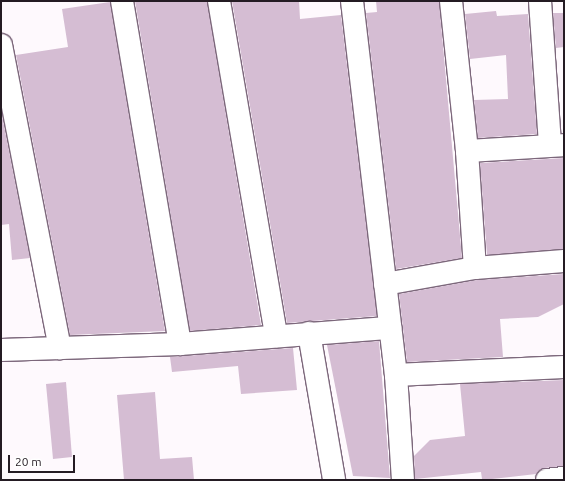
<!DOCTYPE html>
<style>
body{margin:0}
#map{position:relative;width:565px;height:481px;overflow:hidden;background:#fef9fd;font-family:Ubuntu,sans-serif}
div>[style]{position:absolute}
.building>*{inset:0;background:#d5bdd3}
.roads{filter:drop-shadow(1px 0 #7c677b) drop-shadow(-1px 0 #7c677b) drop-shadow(0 1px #7c677b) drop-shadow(0 -1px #7c677b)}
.minor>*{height:22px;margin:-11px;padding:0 11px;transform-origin:11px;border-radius:11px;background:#fff}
span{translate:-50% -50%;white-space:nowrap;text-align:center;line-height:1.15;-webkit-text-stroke:3px #fff;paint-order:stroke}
.frame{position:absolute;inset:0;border:2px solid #241b23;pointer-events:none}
.scale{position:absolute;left:8px;top:455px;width:67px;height:18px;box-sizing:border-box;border:2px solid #241b23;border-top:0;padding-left:5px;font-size:12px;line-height:14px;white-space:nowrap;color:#241b23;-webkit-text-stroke:3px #fff;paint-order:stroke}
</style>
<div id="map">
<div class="building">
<i style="clip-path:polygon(135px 1px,207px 1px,261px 325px,190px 331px)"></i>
<i style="clip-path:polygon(232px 1px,299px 1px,300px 19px,341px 15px,377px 316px,287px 323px)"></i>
<i style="clip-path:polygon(376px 1px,439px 1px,462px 258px,396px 269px,366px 13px,377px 12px)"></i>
<i style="clip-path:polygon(110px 2px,165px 331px,70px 335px,16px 55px,68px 47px,62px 9px)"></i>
<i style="clip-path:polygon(496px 11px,497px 16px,528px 14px,537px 134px,478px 138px,474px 100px,508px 99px,506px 55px,470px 59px,465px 14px)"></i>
<i style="clip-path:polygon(553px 13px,564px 13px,564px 47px,556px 48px)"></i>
<i style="clip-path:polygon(1px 110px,30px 258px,12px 260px,9px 224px,1px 225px)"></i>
<i style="clip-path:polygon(564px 158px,564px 249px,487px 255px,480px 163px)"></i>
<i style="clip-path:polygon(564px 274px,564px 304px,538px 317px,500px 319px,503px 357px,407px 362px,399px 294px,477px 280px)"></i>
<i style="clip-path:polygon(379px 341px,390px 478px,353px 476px,327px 345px)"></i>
<i style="clip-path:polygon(293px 348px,297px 390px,241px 394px,238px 366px,172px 372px,170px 357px)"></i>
<i style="clip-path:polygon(564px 380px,564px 466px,545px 468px,536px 474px,492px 479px,482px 479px,481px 472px,415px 479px,414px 456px,430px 440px,465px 436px,460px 384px)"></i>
<i style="clip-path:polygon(66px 382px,72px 457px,53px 459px,46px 384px)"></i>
<i style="clip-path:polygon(155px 392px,160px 459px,192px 457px,194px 480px,124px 480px,117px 395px)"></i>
</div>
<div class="roads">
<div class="minor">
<i style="left:122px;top:1px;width:348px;rotate:80.4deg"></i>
<i style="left:219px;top:1px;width:340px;rotate:80.3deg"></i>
<i style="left:352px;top:1px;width:377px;rotate:83.3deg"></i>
<i style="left:396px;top:375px;width:105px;rotate:86.2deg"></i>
<i style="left:451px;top:1px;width:151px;rotate:83.9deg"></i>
<i style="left:467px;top:151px;width:117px;rotate:86.1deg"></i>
<i style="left:540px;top:1px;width:144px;rotate:86deg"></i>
<i style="left:1px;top:45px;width:309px;rotate:79deg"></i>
<i style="left:467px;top:151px;width:97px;rotate:-3.5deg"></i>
<i style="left:385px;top:284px;width:91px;rotate:-10.1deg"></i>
<i style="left:475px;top:268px;width:89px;rotate:-4.5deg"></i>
<i style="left:309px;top:333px;width:149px;rotate:80.3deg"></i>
<i style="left:1px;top:350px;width:179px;rotate:-1.9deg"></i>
<i style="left:180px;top:344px;width:211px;rotate:-4.4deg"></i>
<i style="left:396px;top:375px;width:168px;rotate:-2.7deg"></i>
<i style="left:547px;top:480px;width:17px;rotate:-7deg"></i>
</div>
</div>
<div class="frame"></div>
<div class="scale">20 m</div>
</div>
